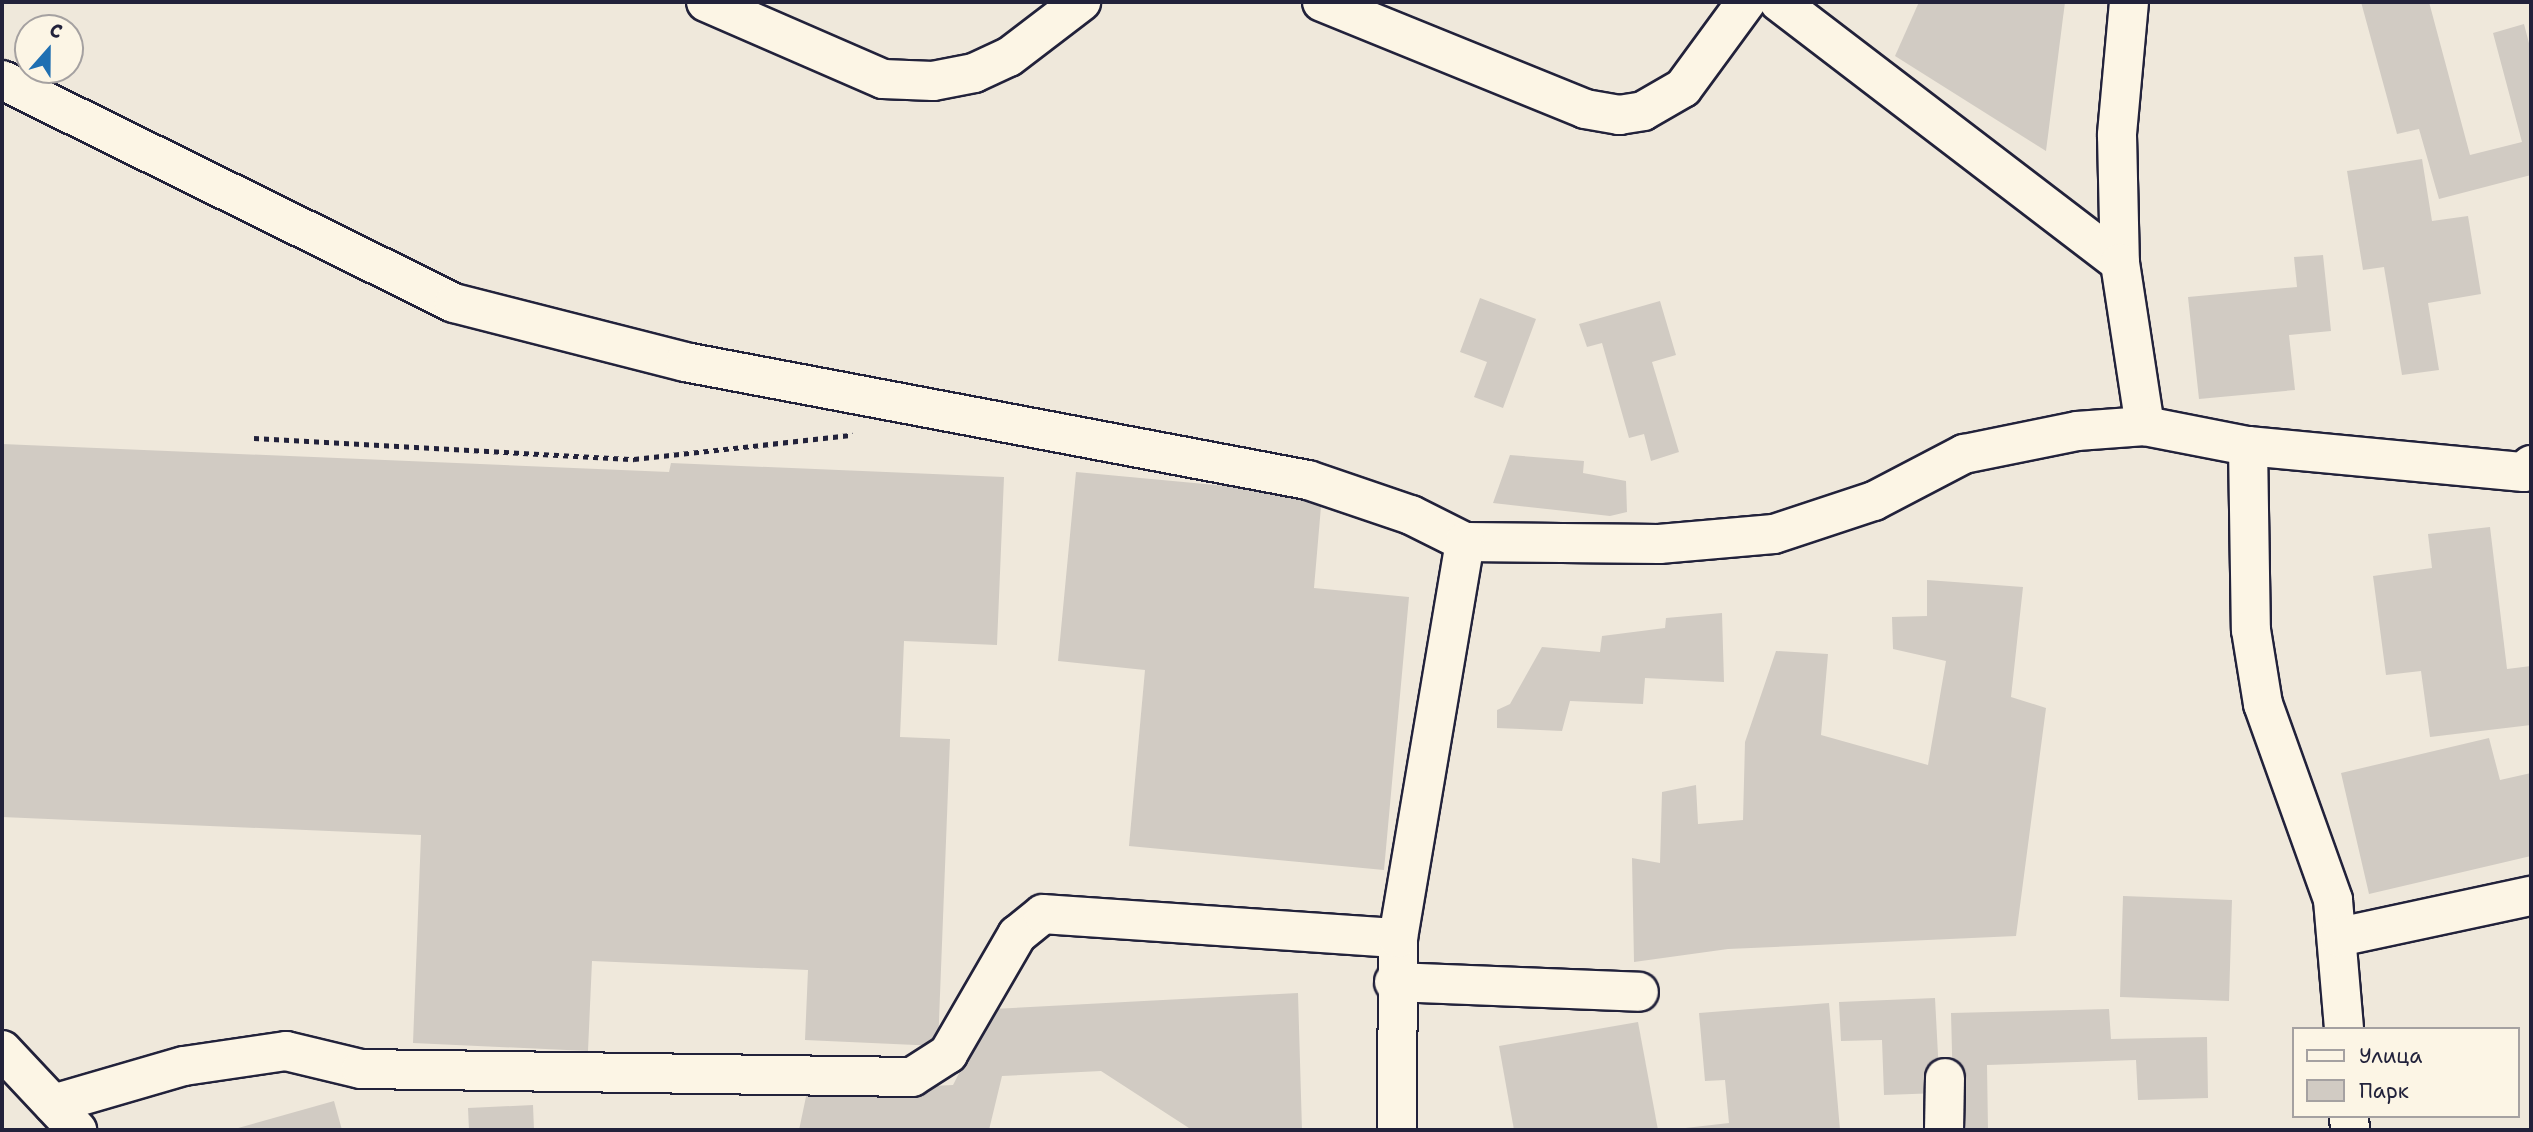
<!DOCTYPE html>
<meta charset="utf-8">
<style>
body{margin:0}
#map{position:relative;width:2533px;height:1132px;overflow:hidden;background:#efe8db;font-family:"Shantell Sans",sans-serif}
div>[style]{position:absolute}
.green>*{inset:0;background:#d1cbc3}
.path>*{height:4.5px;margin-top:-2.25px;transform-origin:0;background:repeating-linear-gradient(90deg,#22223b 0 5px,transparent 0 10px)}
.roads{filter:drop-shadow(2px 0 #22223b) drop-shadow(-2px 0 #22223b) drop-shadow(0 2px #22223b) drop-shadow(0 -2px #22223b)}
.minor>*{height:38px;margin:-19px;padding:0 19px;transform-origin:19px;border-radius:19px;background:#fcf5e5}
span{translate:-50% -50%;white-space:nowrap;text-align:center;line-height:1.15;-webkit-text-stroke:5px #fcf5e5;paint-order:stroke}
.frame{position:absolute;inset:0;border:4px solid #22223b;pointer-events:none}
.legend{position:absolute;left:2292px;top:1027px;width:228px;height:91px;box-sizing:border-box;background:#fcf5e5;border:2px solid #a5a1a1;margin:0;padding:9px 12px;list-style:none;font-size:21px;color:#22223b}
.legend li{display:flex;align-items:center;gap:14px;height:35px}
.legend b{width:35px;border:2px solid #a5a1a1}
.north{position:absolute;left:14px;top:14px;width:70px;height:70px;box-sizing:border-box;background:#fcf5e5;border:2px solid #a5a1a1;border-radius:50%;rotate:21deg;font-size:19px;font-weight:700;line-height:28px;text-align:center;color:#22223b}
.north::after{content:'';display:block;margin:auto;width:24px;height:32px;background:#1f6fb2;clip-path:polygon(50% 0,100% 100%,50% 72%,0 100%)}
</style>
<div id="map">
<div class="green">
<i style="clip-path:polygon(1919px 2px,2065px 2px,2046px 151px,1895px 56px)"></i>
<i style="clip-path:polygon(2361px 2px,2429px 2px,2470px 155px,2522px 142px,2493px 33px,2524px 24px,2531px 51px,2531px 175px,2439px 199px,2419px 129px,2397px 134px)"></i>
<i style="clip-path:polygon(2422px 159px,2432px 221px,2468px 216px,2481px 294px,2428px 303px,2439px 370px,2402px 375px,2384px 267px,2363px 270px,2347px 171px)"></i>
<i style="clip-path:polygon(2323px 255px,2331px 331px,2289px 335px,2295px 390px,2199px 399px,2188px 297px,2297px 287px,2294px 257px)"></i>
<i style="clip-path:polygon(1480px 298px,1536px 319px,1503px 408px,1474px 397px,1487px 362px,1460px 352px)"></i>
<i style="clip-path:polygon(1660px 301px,1676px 355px,1652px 362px,1679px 452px,1651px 461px,1644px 434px,1629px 438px,1602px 343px,1587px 347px,1579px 324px)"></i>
<i style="clip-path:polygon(2px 444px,669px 472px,671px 463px,1004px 477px,997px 645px,904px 641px,900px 737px,950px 739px,938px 1046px,805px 1040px,808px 970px,592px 961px,588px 1051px,413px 1043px,421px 835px,2px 817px)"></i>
<i style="clip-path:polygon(1510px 455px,1584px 461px,1583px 473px,1626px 481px,1627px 512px,1610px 516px,1493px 503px)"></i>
<i style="clip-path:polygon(1076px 472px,1322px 495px,1314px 588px,1409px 597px,1384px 870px,1129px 846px,1145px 670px,1058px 661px)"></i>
<i style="clip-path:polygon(2490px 527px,2507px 669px,2531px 666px,2531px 725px,2430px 737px,2421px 671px,2386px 675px,2373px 576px,2432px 568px,2428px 534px)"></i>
<i style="clip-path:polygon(1927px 580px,2023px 587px,2011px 697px,2046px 708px,2016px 936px,1728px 949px,1634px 962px,1632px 858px,1660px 863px,1662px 792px,1696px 785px,1698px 824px,1743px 820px,1745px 742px,1776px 651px,1828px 654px,1821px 735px,1928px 765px,1946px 661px,1893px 649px,1892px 617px,1927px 616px)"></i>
<i style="clip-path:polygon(1722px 613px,1724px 682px,1645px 678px,1643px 704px,1570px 701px,1562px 731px,1497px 728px,1497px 710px,1510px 704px,1542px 647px,1600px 652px,1602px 636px,1665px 628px,1666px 618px)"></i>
<i style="clip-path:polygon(2489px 738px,2500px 780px,2531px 773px,2531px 856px,2369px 894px,2341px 773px)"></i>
<i style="clip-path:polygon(2123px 896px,2232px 900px,2229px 1001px,2120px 997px)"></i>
<i style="clip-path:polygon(1298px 993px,1302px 1130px,1192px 1130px,1101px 1071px,1002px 1076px,989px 1130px,799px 1130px,807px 1092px,953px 1085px,992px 1009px)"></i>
<i style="clip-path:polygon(1935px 998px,1940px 1093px,1884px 1095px,1882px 1040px,1841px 1041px,1839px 1002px)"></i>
<i style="clip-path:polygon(1829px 1003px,1840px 1130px,1668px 1130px,1729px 1123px,1725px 1080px,1705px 1081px,1699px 1013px)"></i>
<i style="clip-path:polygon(2109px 1009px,2111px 1039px,2207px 1037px,2208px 1098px,2138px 1100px,2136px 1060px,1987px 1065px,1988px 1130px,1954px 1130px,1951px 1013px)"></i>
<i style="clip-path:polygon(1638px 1022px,1658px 1130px,1514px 1130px,1499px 1046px)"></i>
<i style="clip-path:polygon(334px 1101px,342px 1130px,231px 1130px)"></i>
<i style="clip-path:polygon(533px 1105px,534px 1130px,469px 1130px,468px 1108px)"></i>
</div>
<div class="path">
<i style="left:254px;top:438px;width:381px;rotate:3.2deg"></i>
<i style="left:634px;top:459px;width:220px;rotate:-6.3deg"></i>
</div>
<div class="roads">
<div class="minor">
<i style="left:706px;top:2px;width:193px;rotate:23.5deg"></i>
<i style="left:883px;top:79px;width:50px;rotate:2.3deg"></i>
<i style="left:933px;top:81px;width:42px;rotate:-11deg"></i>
<i style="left:974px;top:73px;width:38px;rotate:-25deg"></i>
<i style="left:1009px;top:57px;width:91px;rotate:-37.4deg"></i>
<i style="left:1322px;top:2px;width:284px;rotate:22.1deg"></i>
<i style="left:1585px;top:109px;width:35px;rotate:10deg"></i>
<i style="left:1619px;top:115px;width:24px;rotate:-9deg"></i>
<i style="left:1643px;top:111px;width:46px;rotate:-29.9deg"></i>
<i style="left:1683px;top:88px;width:107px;rotate:-53.8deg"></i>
<i style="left:1779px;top:2px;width:429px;rotate:37.4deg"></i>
<i style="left:2129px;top:2px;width:134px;rotate:95.2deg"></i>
<i style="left:2117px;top:135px;width:128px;rotate:88.7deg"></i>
<i style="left:2120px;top:263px;width:165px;rotate:81.3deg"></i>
<i style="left:2px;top:80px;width:504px;rotate:26.26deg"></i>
<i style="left:454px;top:303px;width:238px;rotate:14.3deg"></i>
<i style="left:685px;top:362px;width:634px;rotate:10.73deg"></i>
<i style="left:1308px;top:480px;width:109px;rotate:18.8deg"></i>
<i style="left:1411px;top:515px;width:60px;rotate:26.6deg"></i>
<i style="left:1465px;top:542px;width:194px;rotate:0.6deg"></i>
<i style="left:1659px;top:544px;width:115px;rotate:-5deg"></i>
<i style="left:1774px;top:534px;width:105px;rotate:-18.3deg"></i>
<i style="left:1874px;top:501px;width:102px;rotate:-27.6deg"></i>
<i style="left:1964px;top:454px;width:115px;rotate:-11.5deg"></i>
<i style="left:2077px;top:431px;width:68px;rotate:-4.2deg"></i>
<i style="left:2145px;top:426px;width:105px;rotate:11deg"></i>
<i style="left:2248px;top:446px;width:277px;rotate:5.4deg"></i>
<i style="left:2524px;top:472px;width:10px;rotate:-45deg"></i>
<i style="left:2248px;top:446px;width:184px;rotate:89.1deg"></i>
<i style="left:2251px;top:630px;width:75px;rotate:80.8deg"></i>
<i style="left:2263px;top:704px;width:208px;rotate:70.3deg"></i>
<i style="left:2333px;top:900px;width:129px;rotate:85.1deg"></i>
<i style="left:2339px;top:937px;width:196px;rotate:-12.1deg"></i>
<i style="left:1394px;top:982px;width:245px;rotate:2.3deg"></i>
<i style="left:2px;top:1050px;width:110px;rotate:46.8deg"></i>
<i style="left:53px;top:1104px;width:136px;rotate:-16.2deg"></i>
<i style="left:184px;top:1066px;width:103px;rotate:-8.4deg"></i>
<i style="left:286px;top:1051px;width:77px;rotate:13.5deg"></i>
<i style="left:361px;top:1069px;width:551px;rotate:0.83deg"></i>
<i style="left:912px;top:1077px;width:43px;rotate:-32.6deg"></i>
<i style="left:948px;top:1054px;width:138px;rotate:-59.9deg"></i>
<i style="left:1017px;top:935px;width:33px;rotate:-39deg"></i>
<i style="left:1043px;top:914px;width:356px;rotate:3.9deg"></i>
<i style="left:2349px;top:1116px;width:14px;rotate:86deg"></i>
<i style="left:1397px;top:1130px;width:192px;rotate:-89.7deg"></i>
<i style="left:1398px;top:938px;width:402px;rotate:-80.4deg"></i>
<i style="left:1944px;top:1130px;width:52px;rotate:-88.9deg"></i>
</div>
</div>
<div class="frame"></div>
<ul class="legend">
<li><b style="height:9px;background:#fcf5e5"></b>Улица</li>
<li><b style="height:19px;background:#d1cbc3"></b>Парк</li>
</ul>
<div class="north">С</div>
</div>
